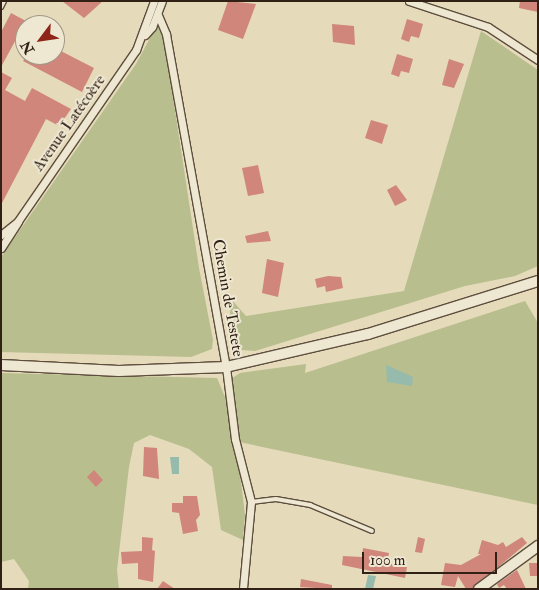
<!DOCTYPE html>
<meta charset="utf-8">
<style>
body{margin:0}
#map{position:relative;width:539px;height:590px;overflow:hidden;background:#e5daba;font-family:"IM FELL Double Pica",serif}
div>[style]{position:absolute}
.green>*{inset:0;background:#b8be8d}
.water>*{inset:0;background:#96bbad}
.building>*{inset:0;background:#d0867b}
.roads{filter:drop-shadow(1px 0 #5e4e3e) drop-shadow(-1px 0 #5e4e3e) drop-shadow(0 1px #5e4e3e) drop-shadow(0 -1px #5e4e3e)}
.lane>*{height:4px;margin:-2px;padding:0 2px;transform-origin:2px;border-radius:2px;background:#eee7d2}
.street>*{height:7px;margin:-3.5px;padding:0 3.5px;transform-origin:3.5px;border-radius:3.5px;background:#eee7d2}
.secondary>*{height:10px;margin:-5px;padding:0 5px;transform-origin:5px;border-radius:5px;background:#eee7d2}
span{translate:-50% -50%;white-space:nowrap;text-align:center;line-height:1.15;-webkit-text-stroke:4px #eee7d2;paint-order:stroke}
.street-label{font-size:16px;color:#312015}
.frame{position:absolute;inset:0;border:2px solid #312015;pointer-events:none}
.north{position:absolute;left:15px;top:15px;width:50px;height:50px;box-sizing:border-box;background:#eee7d2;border:1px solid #a29786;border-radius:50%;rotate:239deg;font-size:14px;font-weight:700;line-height:20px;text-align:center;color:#312015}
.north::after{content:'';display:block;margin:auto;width:18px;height:22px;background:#8f2418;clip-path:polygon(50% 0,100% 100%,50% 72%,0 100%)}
.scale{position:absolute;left:362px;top:552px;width:135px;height:22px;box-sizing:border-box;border:2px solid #312015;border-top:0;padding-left:6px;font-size:15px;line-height:18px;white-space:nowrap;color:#312015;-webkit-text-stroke:4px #eee7d2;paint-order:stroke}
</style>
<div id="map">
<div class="green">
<i style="clip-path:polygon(156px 27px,163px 31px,199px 268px,213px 340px,212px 349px,191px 357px,1px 352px,1px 257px,136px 64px)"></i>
<i style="clip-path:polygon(481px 31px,538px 70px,538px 266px,515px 276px,465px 286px,255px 351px,242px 350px,233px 333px,230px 313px,232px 300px,246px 316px,404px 291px)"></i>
<i style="clip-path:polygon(525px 301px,538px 323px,538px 505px,239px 442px,231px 379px,240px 373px,306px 364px,305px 373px)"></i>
<i style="clip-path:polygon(1px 373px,217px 378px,233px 416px,245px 515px,243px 540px,221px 530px,212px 467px,189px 449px,150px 435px,134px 443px,129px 467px,117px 570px,119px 589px,28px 589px,29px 581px,14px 559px,1px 562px)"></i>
</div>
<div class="water">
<i style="clip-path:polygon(386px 365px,413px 377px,412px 386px,387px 382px)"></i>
<i style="clip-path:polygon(170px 457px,179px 457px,179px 474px,172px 474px)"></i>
<i style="clip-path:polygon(368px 575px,376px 576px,373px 589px,365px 589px)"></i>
</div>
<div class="building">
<i style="clip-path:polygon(62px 1px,103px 1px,84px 18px)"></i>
<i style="clip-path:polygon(228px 1px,256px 4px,243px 39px,218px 30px)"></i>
<i style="clip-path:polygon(520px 1px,538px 1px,538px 12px,519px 8px)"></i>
<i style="clip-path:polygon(11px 13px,26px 21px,1px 67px,1px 32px)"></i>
<i style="clip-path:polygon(407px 19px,423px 24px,419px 38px,411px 36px,409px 42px,401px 39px)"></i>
<i style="clip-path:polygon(332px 24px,354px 26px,355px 45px,333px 42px)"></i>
<i style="clip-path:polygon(55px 48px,94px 68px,82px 92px,23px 61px,27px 55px,55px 55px)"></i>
<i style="clip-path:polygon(397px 54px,413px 59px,409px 73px,401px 71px,399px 77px,391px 74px)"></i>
<i style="clip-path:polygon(449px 59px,464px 64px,454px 88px,442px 85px)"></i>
<i style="clip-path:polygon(1px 72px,12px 78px,5px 90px,25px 101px,32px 88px,71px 109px,59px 126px,46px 119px,1px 205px)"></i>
<i style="clip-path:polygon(371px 120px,388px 125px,382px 144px,365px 138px)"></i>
<i style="clip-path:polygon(258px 165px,264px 193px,248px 196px,242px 168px)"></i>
<i style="clip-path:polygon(396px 185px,407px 200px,395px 206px,387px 190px)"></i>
<i style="clip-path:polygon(268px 231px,271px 241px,247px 243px,245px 236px)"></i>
<i style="clip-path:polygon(267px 259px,284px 263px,278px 297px,262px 293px)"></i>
<i style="clip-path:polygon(328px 276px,341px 277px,343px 288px,326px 292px,325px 286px,317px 288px,315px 279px)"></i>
<i style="clip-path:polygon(144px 447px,157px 448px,159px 479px,143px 476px)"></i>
<i style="clip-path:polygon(94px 470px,103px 480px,96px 487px,87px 477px)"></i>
<i style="clip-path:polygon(183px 496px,197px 496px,200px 515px,196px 520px,198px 531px,183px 534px,179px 513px,172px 512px,172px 503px,183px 503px)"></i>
<i style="clip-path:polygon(142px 537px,153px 538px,152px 550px,155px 551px,153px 582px,138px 579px,138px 563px,122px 564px,121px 552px,142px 551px)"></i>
<i style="clip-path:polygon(418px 537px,425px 539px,422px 553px,415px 552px)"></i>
<i style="clip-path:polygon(522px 537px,527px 543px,472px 589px,466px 589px,458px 576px,455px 587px,441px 585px,445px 563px,461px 565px,481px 554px,478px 554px,482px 540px,498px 545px,503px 542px,506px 547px)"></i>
<i style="clip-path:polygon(363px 548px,389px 553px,387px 563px,407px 567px,405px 578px,342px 565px,343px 556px,362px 557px)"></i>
<i style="clip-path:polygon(529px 563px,538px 563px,538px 576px,530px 576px)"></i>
<i style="clip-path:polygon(517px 570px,526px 589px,507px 589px,504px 585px,499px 588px,497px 584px)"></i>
<i style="clip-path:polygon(301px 579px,332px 585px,332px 589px,300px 587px)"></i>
<i style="clip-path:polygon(163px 581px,175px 589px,157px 589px)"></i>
</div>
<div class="roads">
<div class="lane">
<i style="left:1px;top:7px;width:7px;rotate:-63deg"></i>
<i style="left:251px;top:502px;width:25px;rotate:-7deg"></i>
<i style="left:276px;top:499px;width:35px;rotate:10deg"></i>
<i style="left:310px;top:505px;width:67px;rotate:22.8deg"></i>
</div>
<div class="street">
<i style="left:409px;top:1px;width:83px;rotate:18.2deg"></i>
<i style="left:488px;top:27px;width:60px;rotate:33.4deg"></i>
<i style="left:158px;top:15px;width:21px;rotate:67deg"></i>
<i style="left:166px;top:34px;width:338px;rotate:79.8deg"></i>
<i style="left:226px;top:367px;width:73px;rotate:82.9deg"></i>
<i style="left:235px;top:439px;width:65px;rotate:75.7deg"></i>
<i style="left:251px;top:502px;width:87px;rotate:95.3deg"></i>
<i style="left:145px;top:35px;width:11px;rotate:-49deg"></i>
<i style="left:152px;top:27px;width:28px;rotate:-69deg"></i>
<i style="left:1px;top:235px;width:22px;rotate:-39deg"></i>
<i style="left:18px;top:221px;width:208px;rotate:-55.4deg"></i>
<i style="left:136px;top:50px;width:52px;rotate:-69.8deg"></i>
<i style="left:1px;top:248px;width:30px;rotate:-57deg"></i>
</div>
<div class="secondary">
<i style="left:1px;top:365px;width:118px;rotate:2.9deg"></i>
<i style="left:119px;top:371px;width:107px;rotate:-2.1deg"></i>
<i style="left:226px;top:367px;width:146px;rotate:-13.1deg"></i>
<i style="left:368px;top:334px;width:178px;rotate:-17.3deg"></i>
<i style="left:479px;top:589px;width:73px;rotate:-36.1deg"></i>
</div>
</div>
<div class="street-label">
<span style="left:69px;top:123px;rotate:-55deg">Avenue Latécoère</span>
<span style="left:228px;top:298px;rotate:80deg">Chemin de Testete</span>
</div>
<div class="frame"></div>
<div class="north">N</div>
<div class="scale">100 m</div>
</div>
